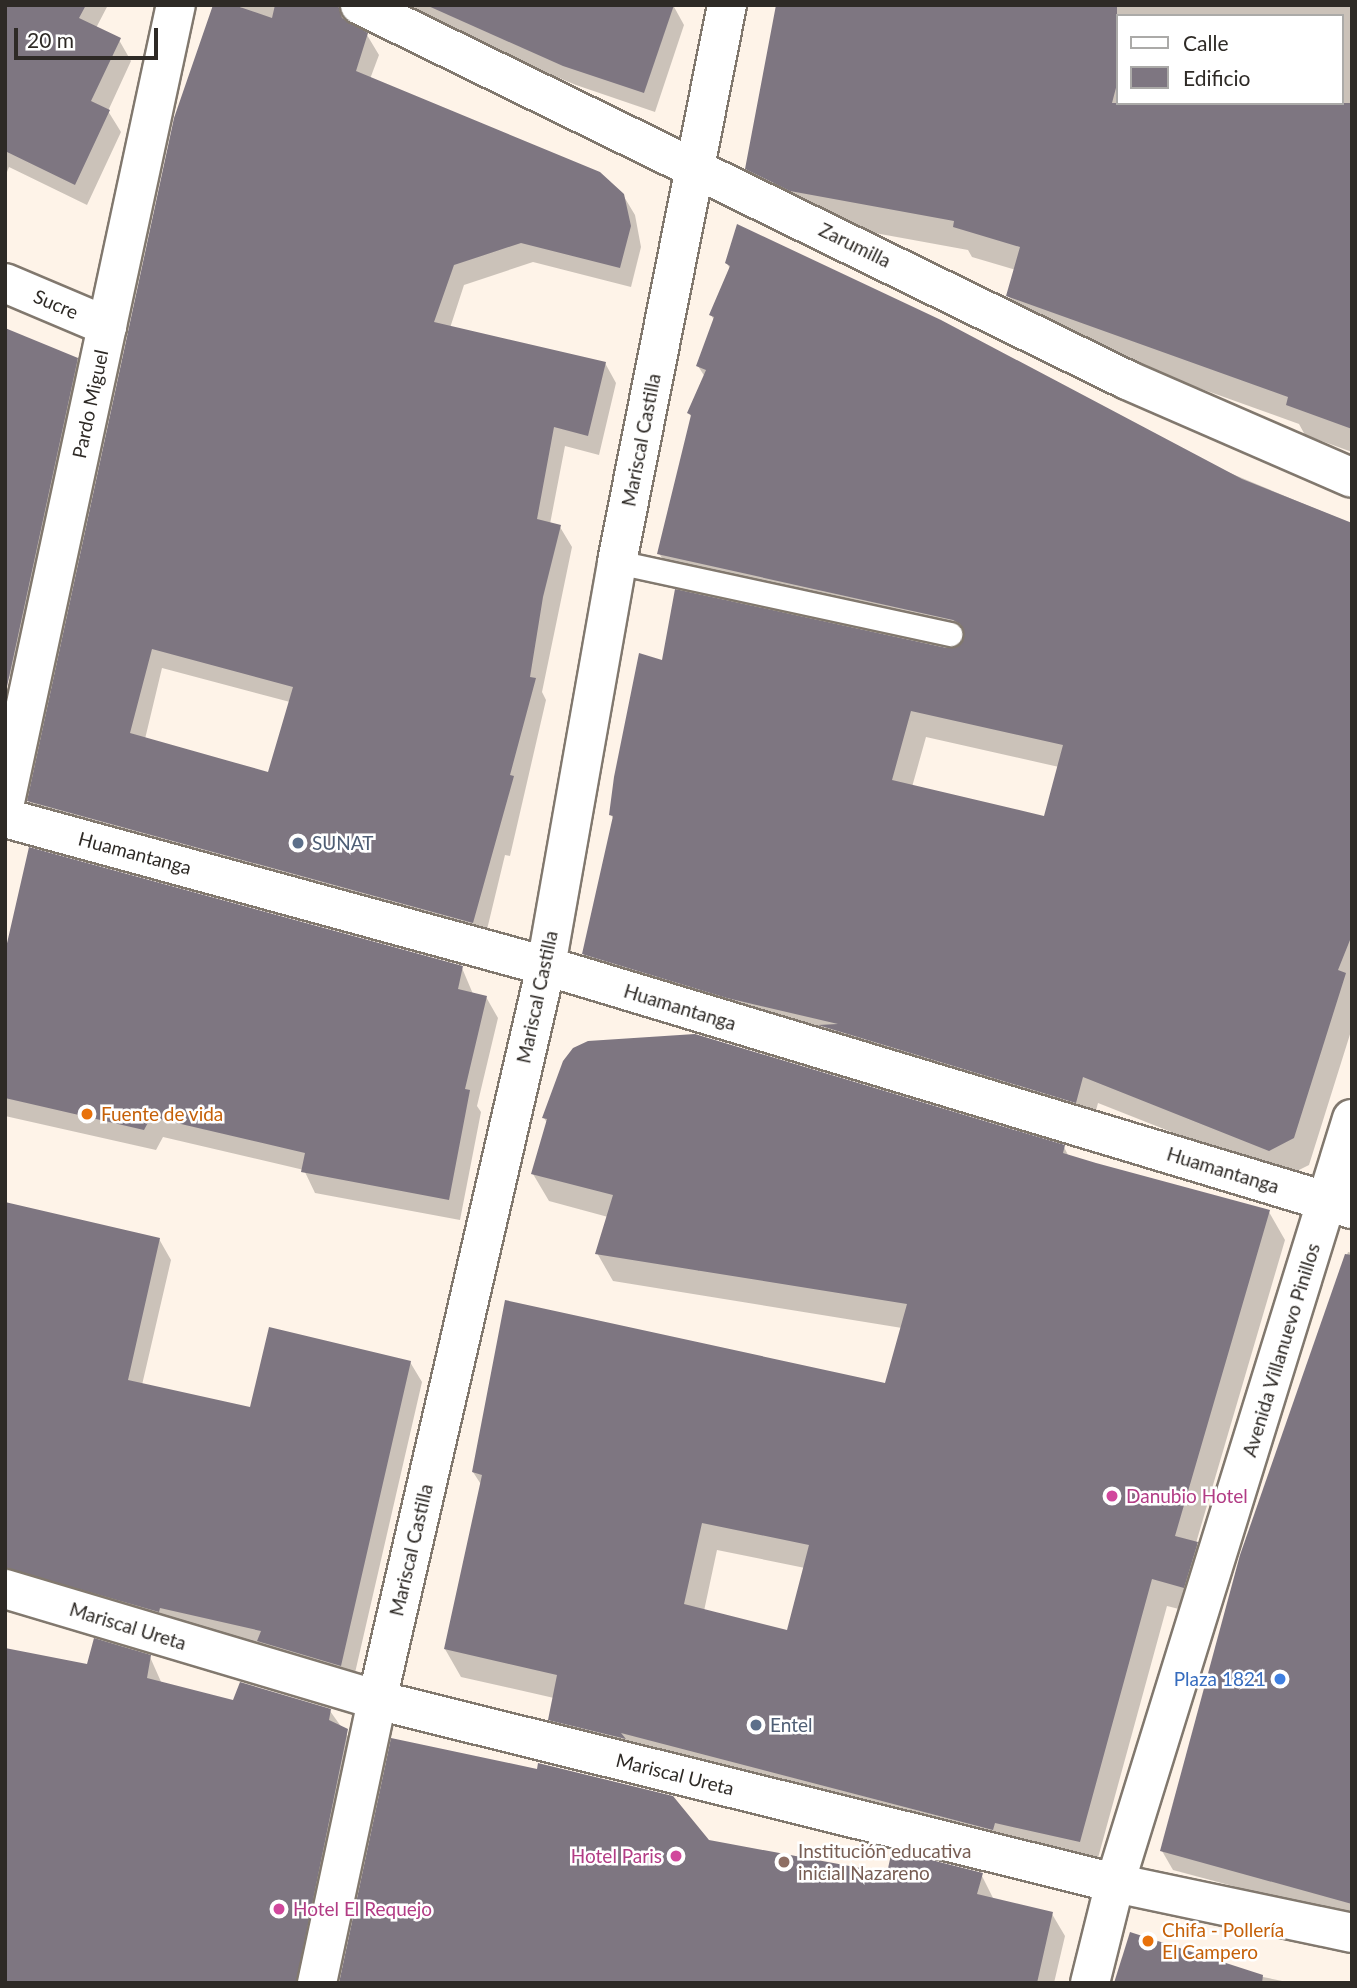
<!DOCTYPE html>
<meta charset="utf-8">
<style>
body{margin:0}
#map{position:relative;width:1357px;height:1988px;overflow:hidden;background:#fef3e8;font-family:Lato,sans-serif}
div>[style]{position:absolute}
.shadow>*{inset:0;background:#0003}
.building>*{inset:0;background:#7e7681}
.roads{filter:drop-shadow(2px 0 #81786e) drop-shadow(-2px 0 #81786e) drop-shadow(0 2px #81786e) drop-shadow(0 -2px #81786e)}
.service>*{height:23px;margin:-11.5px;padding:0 11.5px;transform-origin:11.5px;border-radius:11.5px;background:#fff}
.minor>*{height:38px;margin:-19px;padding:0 19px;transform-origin:19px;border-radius:19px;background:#fff}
.tertiary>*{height:38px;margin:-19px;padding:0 19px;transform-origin:19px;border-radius:19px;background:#fff}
.dots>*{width:19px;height:19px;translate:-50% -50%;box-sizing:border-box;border:4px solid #fff;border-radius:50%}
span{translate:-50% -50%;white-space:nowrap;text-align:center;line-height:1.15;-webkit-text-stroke:5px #fff;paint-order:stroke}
.street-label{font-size:19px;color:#2e2a26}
.service-label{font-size:19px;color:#4e5e75}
.left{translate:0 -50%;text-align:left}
.food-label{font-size:19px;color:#c56008}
.hotel-label{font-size:19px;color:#b23c85}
.right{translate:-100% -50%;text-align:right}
.shop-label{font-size:19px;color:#366cbe}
.education-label{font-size:19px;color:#785e54}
.frame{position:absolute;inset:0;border:7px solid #2e2a26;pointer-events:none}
.legend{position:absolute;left:1116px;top:14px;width:228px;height:91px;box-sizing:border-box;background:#fff;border:2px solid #abaaa8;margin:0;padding:9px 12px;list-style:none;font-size:21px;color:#2e2a26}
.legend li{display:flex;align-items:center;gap:14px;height:35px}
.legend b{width:35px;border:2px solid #abaaa8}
.scale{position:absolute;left:14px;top:28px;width:144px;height:32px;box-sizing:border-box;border:4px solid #2e2a26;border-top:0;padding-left:9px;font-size:21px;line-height:24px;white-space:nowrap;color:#2e2a26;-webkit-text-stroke:5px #fff;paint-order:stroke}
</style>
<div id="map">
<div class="shadow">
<i style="clip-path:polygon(5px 5px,108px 5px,96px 28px,119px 40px,131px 61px,108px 111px,121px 132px,87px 205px,9px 167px,5px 177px)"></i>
<i style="clip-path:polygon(evenodd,242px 5px,367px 5px,350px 16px,351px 25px,367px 35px,379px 55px,370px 79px,623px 195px,635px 215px,641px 247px,631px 287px,533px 262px,464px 285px,450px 328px,605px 363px,616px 383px,599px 455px,565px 446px,550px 524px,560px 527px,572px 547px,542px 692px,546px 700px,510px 856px,505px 855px,484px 942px,41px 821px,29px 801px,242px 5px,162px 668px,290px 702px,269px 775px,145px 739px,162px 668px)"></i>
<i style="clip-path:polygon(384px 5px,673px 5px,684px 25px,655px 112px,576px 85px)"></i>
<i style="clip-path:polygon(evenodd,778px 5px,1352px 5px,1352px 452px,1305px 435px,1299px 424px,1026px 326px,1008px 295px,1016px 270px,972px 257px,968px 250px,809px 221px,765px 199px,747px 169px,778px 5px,1117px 16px,1341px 16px,1341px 103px,1117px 103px,1117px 16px)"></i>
<i style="clip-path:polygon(evenodd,727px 263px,1352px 524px,1352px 1028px,1309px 1165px,1285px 1177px,1098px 1103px,1091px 1129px,599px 981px,584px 954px,614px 820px,611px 815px,663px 662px,947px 649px,962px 645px,674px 580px,659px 553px,692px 418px,689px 413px,705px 377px,698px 366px,714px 320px,711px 315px,730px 269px,727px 263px,926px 737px,1059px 767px,1045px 818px,912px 787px,926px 737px)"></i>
<i style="clip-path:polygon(77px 359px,87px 378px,22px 681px,5px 675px)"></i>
<i style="clip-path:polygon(5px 960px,462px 968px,473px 994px,486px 997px,498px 1018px,477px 1106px,481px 1112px,460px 1220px,315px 1193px,304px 1170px,163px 1137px,156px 1150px,5px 1116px)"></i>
<i style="clip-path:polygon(evenodd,544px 1118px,1064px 1147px,1069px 1157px,1269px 1212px,1285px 1240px,1196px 1543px,1213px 1571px,1199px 1614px,1167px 1606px,1095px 1869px,565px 1747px,549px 1719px,554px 1698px,461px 1677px,445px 1649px,482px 1486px,473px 1472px,886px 1385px,902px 1328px,613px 1281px,597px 1253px,608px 1217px,549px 1201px,533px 1174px,548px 1124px,544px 1118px,717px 1550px,805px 1568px,789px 1632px,704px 1611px,717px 1550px)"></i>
<i style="clip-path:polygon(5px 1204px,159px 1239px,171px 1260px,142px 1385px,252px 1410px,410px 1362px,422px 1382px,352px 1686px,5px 1584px)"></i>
<i style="clip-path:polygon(1348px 1252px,1352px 1253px,1352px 1918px,1173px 1870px,1162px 1851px,1241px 1555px)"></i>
<i style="clip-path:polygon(150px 1657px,162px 1684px,234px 1702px,330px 1711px,360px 1753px,312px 1983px,5px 1983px,88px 1666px)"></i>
<i style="clip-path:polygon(708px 1842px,889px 1875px,981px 1874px,994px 1900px,1052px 1914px,1065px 1936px,1054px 1983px,341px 1983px)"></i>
<i style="clip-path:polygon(1131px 1934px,1263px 1977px,1292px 1983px,1118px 1983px)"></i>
</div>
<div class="building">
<i style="clip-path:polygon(5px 5px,86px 5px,79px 18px,121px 38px,91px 101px,110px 110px,75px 185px,5px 151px)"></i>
<i style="clip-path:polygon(evenodd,213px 5px,234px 5px,272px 18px,275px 5px,338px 5px,342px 18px,368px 33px,356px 71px,600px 172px,624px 194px,631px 226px,620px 268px,521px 243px,454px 265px,434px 322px,606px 362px,588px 436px,554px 427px,537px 519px,561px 525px,543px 597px,530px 677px,536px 678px,510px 775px,514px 776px,473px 923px,27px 801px,174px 118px,213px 5px,152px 649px,293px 687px,268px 772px,130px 733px,152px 649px)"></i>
<i style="clip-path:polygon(426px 5px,674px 5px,644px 93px,563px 66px)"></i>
<i style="clip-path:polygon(776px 5px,1117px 5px,1117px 84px,1112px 103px,1352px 103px,1352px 429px,1286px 405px,1288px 397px,1006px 296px,1020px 247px,953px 227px,954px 221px,790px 191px,745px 169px)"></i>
<i style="clip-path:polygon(evenodd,737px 224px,941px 320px,1242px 479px,1352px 523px,1352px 935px,1338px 970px,1346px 973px,1294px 1138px,1269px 1151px,1083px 1077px,1076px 1103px,818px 1025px,838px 1024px,727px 998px,582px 954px,613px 816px,609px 815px,614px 777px,639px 653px,662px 660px,675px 589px,947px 648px,960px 644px,964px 636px,960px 624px,953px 620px,657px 554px,691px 415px,687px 413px,706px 370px,696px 366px,714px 317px,709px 315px,730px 266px,725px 263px,737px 224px,911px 711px,1063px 745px,1044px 816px,892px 780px,911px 711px)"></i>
<i style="clip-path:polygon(5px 328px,78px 358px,5px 696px)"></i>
<i style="clip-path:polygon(29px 847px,463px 966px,458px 989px,487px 996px,465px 1089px,470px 1090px,449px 1200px,301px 1172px,305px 1153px,151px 1117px,144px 1130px,5px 1098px,5px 952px)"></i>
<i style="clip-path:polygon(evenodd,695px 1034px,1065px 1145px,1063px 1153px,1096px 1163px,1270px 1210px,1175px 1536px,1198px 1542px,1184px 1588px,1152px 1579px,1080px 1842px,995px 1823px,993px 1830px,621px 1733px,626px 1739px,548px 1720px,557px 1675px,444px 1649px,482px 1475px,472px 1472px,505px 1300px,885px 1383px,907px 1304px,595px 1254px,613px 1195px,531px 1174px,547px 1119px,542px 1118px,563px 1061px,573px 1048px,588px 1041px,695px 1034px,702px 1523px,809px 1545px,787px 1630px,684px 1604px,702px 1523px)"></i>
<i style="clip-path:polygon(5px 1202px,160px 1238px,128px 1380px,250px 1407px,269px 1327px,411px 1361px,341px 1666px,257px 1641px,261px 1631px,160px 1608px,159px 1612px,5px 1568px)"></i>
<i style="clip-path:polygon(1345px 1254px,1352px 1255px,1352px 1904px,1160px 1851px,1240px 1555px)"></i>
<i style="clip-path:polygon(94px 1638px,151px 1655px,147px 1678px,233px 1700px,240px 1682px,331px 1709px,329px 1720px,348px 1729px,296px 1983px,5px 1983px,5px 1648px,87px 1664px)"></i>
<i style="clip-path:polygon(391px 1738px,537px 1769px,538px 1763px,673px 1796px,709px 1840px,887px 1873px,892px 1850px,983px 1873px,977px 1894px,1053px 1912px,1037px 1983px,339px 1983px)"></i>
<i style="clip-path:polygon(1130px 1932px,1263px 1975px,1262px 1983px,1114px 1983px)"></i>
</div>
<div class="roads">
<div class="service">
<i style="left:617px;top:562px;width:341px;rotate:12.2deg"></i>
</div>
<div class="minor">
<i style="left:360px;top:5px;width:854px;rotate:26.05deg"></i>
<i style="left:1127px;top:380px;width:245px;rotate:23.5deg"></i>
<i style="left:107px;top:326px;width:328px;rotate:-77.9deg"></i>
<i style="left:5px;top:818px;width:561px;rotate:15.3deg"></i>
<i style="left:546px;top:966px;width:842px;rotate:16.78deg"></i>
<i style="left:5px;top:1589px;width:388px;rotate:16.6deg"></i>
<i style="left:377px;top:1700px;width:760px;rotate:13.93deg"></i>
<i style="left:1115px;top:1883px;width:242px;rotate:11.9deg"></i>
</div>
<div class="tertiary">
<i style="left:5px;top:283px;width:111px;rotate:22.9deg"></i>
<i style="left:107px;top:326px;width:487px;rotate:102.1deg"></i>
<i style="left:317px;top:1983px;width:289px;rotate:-78deg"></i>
<i style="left:377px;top:1700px;width:753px;rotate:-77.03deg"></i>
<i style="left:546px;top:966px;width:410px;rotate:-80deg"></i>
<i style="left:617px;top:562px;width:568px;rotate:-78.83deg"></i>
<i style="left:1090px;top:1983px;width:103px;rotate:-76deg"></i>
<i style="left:1115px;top:1883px;width:800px;rotate:-72.77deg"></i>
</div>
</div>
<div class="dots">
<i style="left:298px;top:843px;background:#5c6f8a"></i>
<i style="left:87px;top:1114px;background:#e8710a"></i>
<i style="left:1112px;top:1496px;background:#d1479c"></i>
<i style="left:1280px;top:1679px;background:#3f7fe0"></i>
<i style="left:756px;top:1725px;background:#5c6f8a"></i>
<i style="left:676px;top:1856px;background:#d1479c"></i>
<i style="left:784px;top:1862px;background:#8d6e63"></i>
<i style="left:279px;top:1909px;background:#d1479c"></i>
<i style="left:1148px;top:1941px;background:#e8710a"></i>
</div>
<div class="street-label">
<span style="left:855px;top:245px;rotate:26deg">Zarumilla</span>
<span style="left:56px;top:304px;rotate:23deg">Sucre</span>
<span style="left:90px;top:404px;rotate:-78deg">Pardo Miguel</span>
<span style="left:641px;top:440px;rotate:-79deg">Mariscal Castilla</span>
<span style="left:135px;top:853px;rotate:15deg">Huamantanga</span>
<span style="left:537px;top:997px;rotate:-78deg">Mariscal Castilla</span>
<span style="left:680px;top:1007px;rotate:17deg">Huamantanga</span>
<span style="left:1223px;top:1170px;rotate:17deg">Huamantanga</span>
<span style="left:1281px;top:1350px;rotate:-73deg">Avenida Villanuevo Pinillos</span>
<span style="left:411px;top:1550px;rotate:-77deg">Mariscal Castilla</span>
<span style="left:128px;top:1626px;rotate:17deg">Mariscal Ureta</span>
<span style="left:675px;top:1774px;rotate:14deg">Mariscal Ureta</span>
</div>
<div class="service-label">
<span class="left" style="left:312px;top:843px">SUNAT</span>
<span class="left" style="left:770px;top:1725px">Entel</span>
</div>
<div class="food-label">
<span class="left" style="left:101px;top:1114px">Fuente de vida</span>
<span class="left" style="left:1162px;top:1941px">Chifa - Pollería<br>El Campero</span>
</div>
<div class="hotel-label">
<span class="left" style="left:1126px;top:1496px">Danubio Hotel</span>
<span class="right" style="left:662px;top:1856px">Hotel Paris</span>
<span class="left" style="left:293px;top:1909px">Hotel El Requejo</span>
</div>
<div class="shop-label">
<span class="right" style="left:1266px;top:1679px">Plaza 1821</span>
</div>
<div class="education-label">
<span class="left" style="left:798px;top:1862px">Institución educativa<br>inicial Nazareno</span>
</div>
<div class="frame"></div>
<ul class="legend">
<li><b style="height:9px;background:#fff"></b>Calle</li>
<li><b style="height:19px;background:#7e7681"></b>Edificio</li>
</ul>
<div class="scale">20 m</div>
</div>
